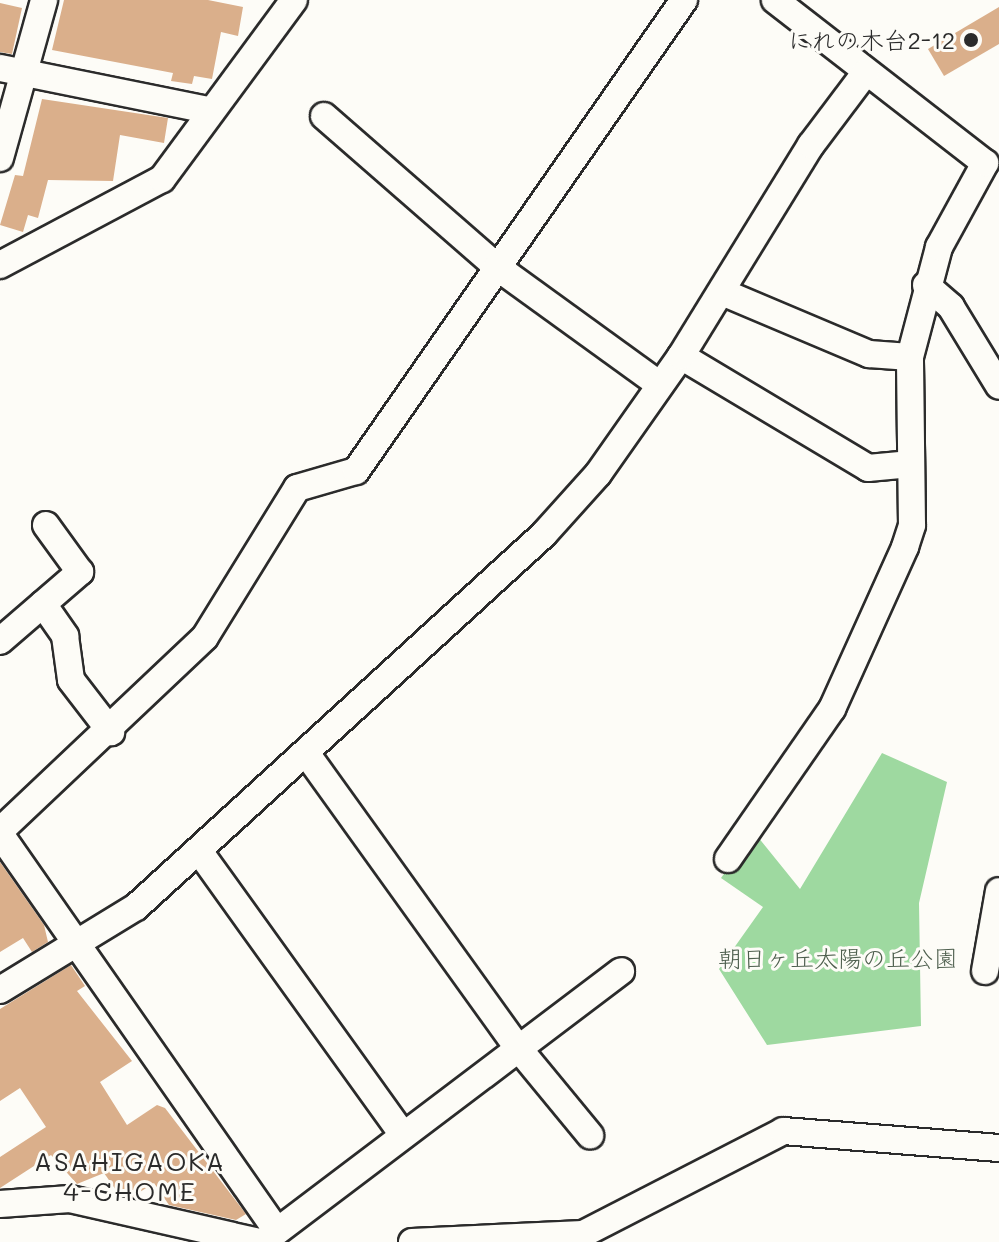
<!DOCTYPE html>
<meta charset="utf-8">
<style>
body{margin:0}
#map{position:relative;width:999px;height:1242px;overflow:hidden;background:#fdfcf7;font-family:Mali,"Klee One",sans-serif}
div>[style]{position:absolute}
.green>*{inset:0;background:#9ed9a0}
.building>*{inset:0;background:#daaf8b}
.roads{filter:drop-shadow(2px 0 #2b2b2b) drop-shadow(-2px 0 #2b2b2b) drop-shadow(0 2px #2b2b2b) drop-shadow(0 -2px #2b2b2b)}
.minor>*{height:26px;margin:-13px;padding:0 13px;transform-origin:13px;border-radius:13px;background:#fdfcf7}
.dots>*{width:22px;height:22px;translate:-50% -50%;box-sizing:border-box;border:4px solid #fdfcf7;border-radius:50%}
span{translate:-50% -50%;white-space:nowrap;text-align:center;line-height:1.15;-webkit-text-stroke:6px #fdfcf7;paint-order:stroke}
.poi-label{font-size:24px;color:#2b2b2b}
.right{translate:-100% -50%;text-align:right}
.park-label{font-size:24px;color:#4e5f4e}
.neighbourhood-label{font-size:26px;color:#2b2b2b;letter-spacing:2px}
</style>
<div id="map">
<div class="green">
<i style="clip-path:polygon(882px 753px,947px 782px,919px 903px,921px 1026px,767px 1045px,719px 969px,763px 907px,721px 878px,754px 832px,800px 889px)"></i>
</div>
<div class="building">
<i style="clip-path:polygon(64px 0,208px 0,243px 7px,238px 36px,221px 32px,212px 79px,194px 76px,192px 84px,171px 81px,173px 73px,52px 50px)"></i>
<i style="clip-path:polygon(0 3px,22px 8px,12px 54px,0 52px)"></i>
<i style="clip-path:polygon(999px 7px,999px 44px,944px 76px,928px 49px)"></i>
<i style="clip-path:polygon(42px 99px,168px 118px,164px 143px,120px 135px,113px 181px,48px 180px,38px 218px,28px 215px,23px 232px,0 225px,15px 175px,23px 176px)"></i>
<i style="clip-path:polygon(0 862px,44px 925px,48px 942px,32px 952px,23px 938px,0 952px)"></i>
<i style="clip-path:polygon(71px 965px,85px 986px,77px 991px,132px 1061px,100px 1082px,127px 1125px,157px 1105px,165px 1108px,246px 1214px,236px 1220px,169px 1205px,154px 1183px,132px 1197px,118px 1193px,104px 1173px,77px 1184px,51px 1155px,0 1188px,0 1157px,46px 1127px,20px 1088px,0 1101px,0 1009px)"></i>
</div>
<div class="roads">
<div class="minor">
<i style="left:0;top:68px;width:213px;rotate:11.4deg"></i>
<i style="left:324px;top:116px;width:230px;rotate:41.1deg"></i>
<i style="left:497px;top:267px;width:201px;rotate:35.9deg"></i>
<i style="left:0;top:158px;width:164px;rotate:-74.4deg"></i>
<i style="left:0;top:265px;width:183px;rotate:-28deg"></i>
<i style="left:162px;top:179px;width:222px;rotate:-53.6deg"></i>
<i style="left:926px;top:285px;width:33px;rotate:41deg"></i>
<i style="left:951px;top:307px;width:92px;rotate:58.7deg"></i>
<i style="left:722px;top:292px;width:160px;rotate:22.9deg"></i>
<i style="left:869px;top:354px;width:41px;rotate:4.2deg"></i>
<i style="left:681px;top:356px;width:218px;rotate:30.9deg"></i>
<i style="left:868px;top:468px;width:43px;rotate:-5.3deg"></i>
<i style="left:43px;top:604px;width:39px;rotate:55deg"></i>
<i style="left:65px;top:636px;width:44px;rotate:82.2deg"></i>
<i style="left:71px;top:680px;width:66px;rotate:52.4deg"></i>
<i style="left:0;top:641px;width:106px;rotate:-40.8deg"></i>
<i style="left:80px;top:572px;width:58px;rotate:-125.9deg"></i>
<i style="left:306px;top:753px;width:365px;rotate:54.3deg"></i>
<i style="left:519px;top:1049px;width:112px;rotate:50.5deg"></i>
<i style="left:0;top:831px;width:282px;rotate:-43.4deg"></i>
<i style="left:205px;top:637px;width:175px;rotate:-58.3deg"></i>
<i style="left:297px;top:488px;width:61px;rotate:-16.1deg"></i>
<i style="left:356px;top:471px;width:574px;rotate:-55.15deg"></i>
<i style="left:0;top:834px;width:479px;rotate:55.1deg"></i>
<i style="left:199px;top:851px;width:350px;rotate:54.3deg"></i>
<i style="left:728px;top:859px;width:183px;rotate:-55.3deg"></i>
<i style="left:832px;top:709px;width:178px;rotate:-65.7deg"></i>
<i style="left:905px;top:547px;width:23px;rotate:-72deg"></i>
<i style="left:912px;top:525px;width:168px;rotate:-90.7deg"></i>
<i style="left:910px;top:357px;width:114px;rotate:-75.2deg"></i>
<i style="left:939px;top:247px;width:96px;rotate:-61.3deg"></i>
<i style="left:985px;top:163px;width:266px;rotate:-142.2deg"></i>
<i style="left:985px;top:971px;width:81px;rotate:-80.1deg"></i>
<i style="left:0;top:990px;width:159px;rotate:-31.4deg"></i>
<i style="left:136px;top:907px;width:553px;rotate:-42.43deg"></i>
<i style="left:544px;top:534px;width:81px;rotate:-48deg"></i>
<i style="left:598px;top:474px;width:144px;rotate:-54.9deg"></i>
<i style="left:681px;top:356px;width:248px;rotate:-58.4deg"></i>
<i style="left:811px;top:145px;width:91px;rotate:-53deg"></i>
<i style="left:0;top:1204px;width:70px;rotate:-4.1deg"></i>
<i style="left:70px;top:1199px;width:194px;rotate:12.8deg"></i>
<i style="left:263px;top:1242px;width:449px;rotate:-37.1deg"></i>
<i style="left:412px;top:1242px;width:171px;rotate:-2.7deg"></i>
<i style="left:583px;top:1234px;width:225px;rotate:-27.2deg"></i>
<i style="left:783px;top:1131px;width:217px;rotate:4.5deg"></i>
</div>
</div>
<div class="dots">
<i style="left:971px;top:40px;background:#2b2b2b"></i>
</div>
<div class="poi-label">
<span class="right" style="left:955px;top:40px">にれの木台2-12</span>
</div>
<div class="park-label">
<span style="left:838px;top:958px">朝日ヶ丘太陽の丘公園</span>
</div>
<div class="neighbourhood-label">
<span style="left:130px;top:1177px">ASAHIGAOKA<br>4-CHOME</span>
</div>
</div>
